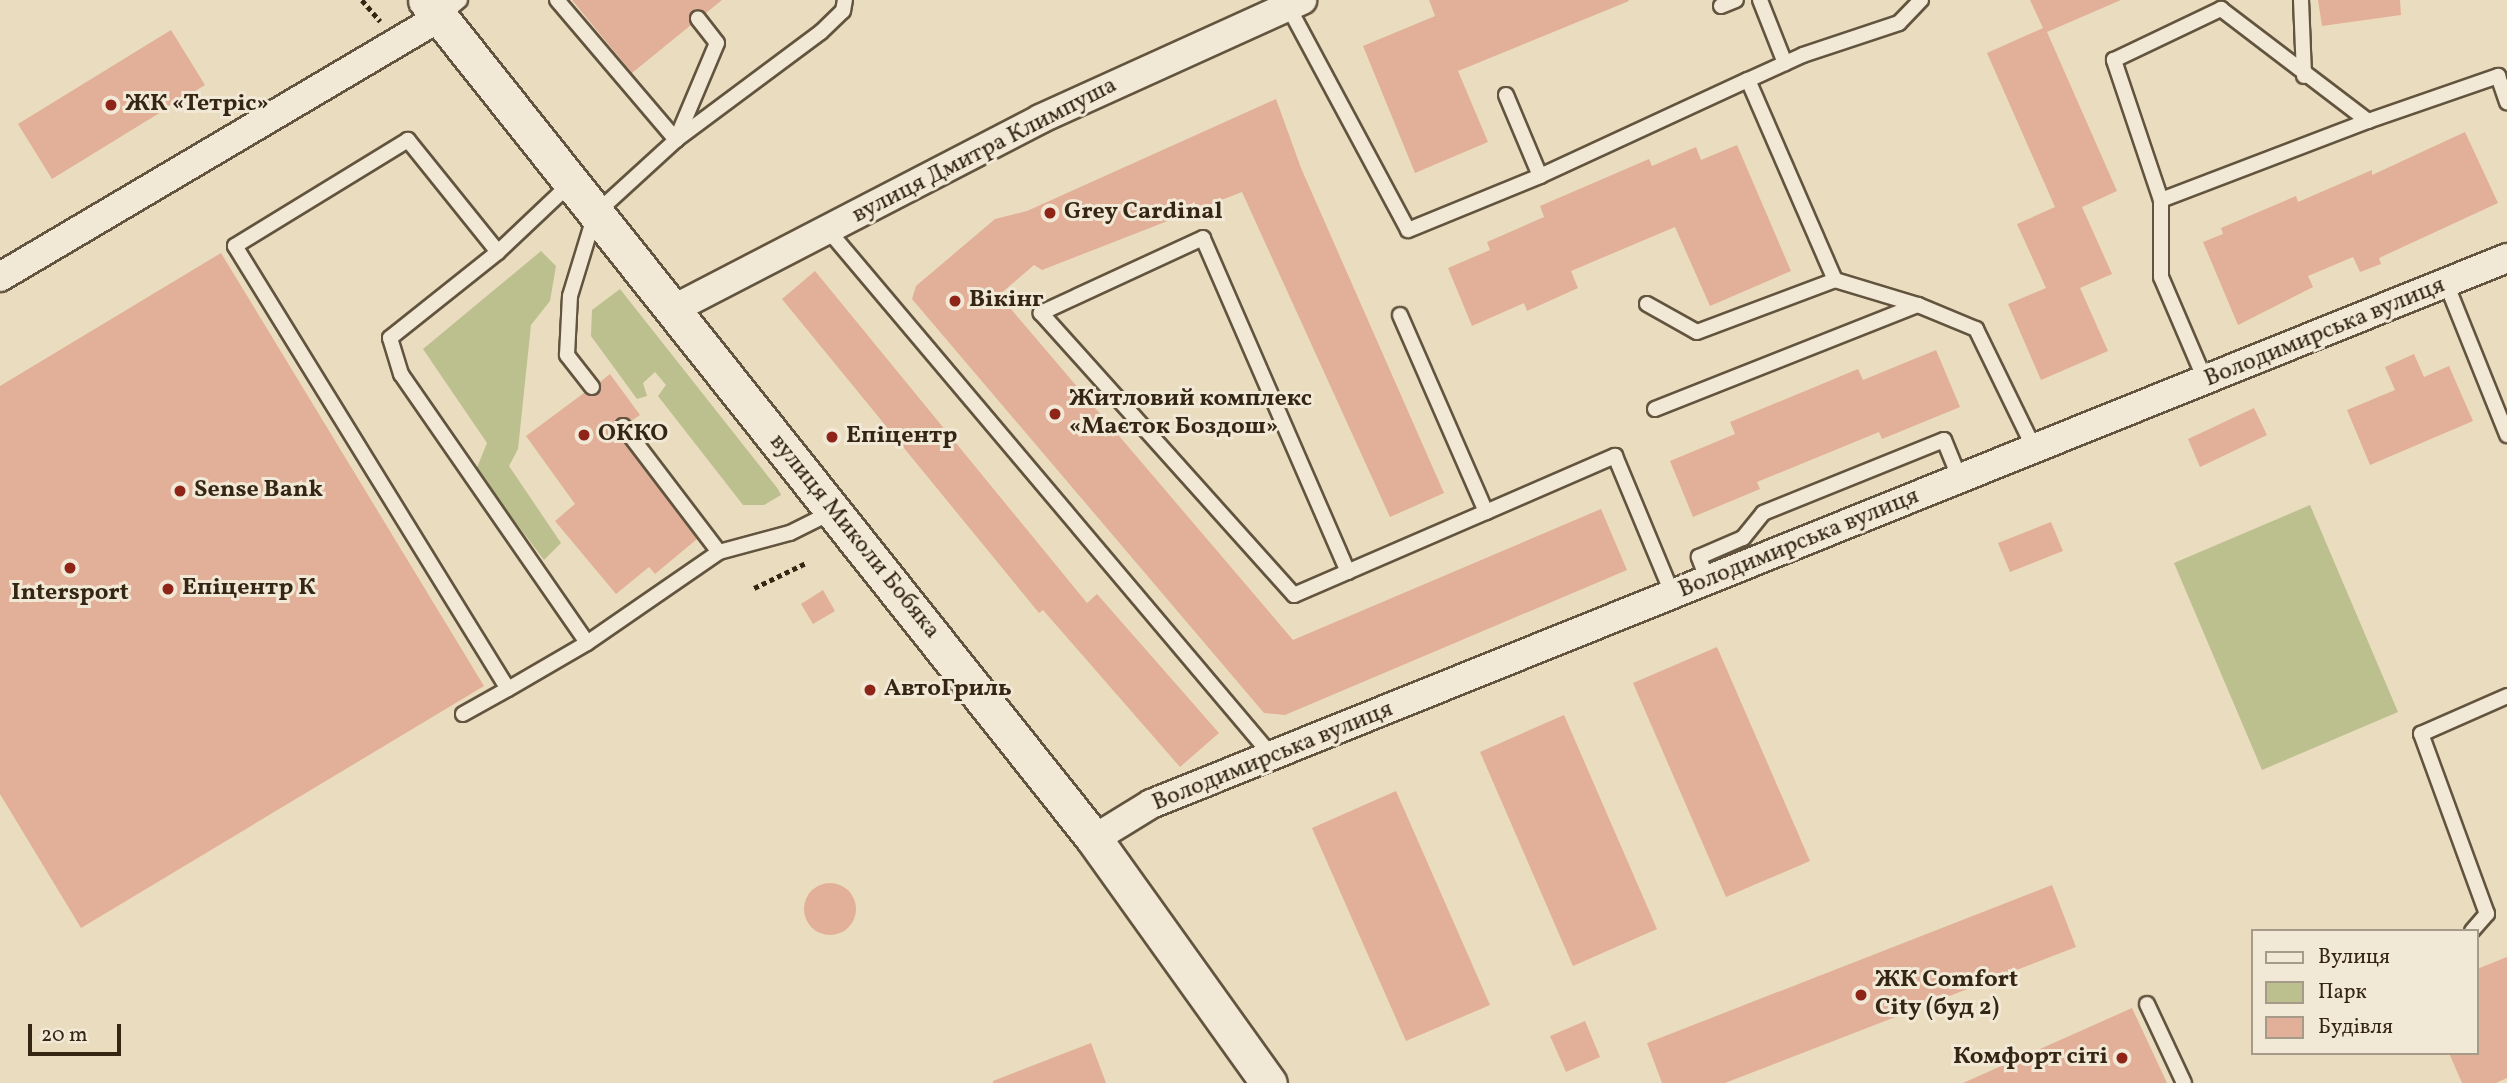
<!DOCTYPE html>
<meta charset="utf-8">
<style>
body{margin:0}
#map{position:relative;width:2507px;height:1083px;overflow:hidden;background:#eadcbe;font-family:Vollkorn,serif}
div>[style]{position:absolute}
.green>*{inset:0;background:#bcbf8e}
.building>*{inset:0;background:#e2b098}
.round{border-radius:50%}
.path>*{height:4.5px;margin-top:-2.25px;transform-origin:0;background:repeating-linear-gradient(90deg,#352614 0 5px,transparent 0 8.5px)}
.roads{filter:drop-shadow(2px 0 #62543e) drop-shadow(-2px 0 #62543e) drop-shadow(0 2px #62543e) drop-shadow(0 -2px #62543e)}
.service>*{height:14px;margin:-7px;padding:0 7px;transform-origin:7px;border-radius:7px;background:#f1e8d5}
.minor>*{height:28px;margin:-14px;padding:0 14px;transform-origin:14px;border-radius:14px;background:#f1e8d5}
.tertiary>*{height:35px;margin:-17.5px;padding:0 17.5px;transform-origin:17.5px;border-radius:17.5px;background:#f1e8d5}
.dots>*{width:19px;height:19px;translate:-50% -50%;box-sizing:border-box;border:4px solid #f1e8d5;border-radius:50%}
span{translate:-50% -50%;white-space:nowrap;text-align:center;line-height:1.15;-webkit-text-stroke:6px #f1e8d5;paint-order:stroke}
.poi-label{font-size:24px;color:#352614;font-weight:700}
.left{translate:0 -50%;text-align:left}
.right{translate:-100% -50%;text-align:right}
.street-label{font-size:24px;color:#352614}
.legend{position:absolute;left:2251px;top:929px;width:228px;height:126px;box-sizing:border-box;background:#f1e8d5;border:2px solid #a69a88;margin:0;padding:9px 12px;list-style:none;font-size:21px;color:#352614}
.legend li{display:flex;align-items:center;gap:14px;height:35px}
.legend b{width:35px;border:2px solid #a69a88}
.scale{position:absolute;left:28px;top:1024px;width:93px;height:32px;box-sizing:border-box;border:4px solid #352614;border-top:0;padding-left:9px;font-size:21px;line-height:24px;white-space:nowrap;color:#352614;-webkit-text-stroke:5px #f1e8d5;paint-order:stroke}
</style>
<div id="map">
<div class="green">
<i style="clip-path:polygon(541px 251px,556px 266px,550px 301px,531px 325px,518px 449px,509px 466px,561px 543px,544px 560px,476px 470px,487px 443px,423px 349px)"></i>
<i style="clip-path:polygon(620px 289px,778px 489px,781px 495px,764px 505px,743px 505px,658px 396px,666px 385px,655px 372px,643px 383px,647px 396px,637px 399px,591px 336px,592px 310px)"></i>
<i style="clip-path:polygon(2310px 505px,2398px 712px,2262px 770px,2174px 563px)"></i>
</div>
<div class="building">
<i style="clip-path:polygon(572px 0,722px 0,706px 13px,692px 12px,691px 25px,632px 73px)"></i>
<i style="clip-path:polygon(1429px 0,1628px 0,1629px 1px,1458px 71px,1488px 142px,1415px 173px,1363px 46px,1435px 16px)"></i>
<i style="clip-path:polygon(2030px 0,2121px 0,2047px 32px,2117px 191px,2082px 207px,2112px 274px,2080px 288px,2108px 351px,2041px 380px,2008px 304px,2046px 288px,2017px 224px,2055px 207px,1987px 53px,2043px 28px)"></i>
<i style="clip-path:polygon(2318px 0,2400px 0,2401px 15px,2322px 26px)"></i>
<i style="clip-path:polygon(171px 30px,205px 85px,52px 179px,18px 124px)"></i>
<i style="clip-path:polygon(1276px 99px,1301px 168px,1444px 493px,1390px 517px,1242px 192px,1042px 270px,1034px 265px,999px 295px,1293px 640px,1601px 509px,1627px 570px,1285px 715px,1264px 713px,912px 299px,916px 286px,995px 219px,1027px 211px)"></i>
<i style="clip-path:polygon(2465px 132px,2498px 203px,2379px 258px,2381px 264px,2360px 272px,2353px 257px,2308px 276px,2313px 287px,2238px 325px,2203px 242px,2223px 234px,2221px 228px,2296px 196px,2298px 202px,2372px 170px,2372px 175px)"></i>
<i style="clip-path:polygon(1737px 145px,1791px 271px,1710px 306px,1675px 227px,1571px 271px,1578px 288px,1527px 311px,1524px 303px,1472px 326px,1448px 268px,1490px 250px,1487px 242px,1544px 217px,1540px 206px,1649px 159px,1652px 166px,1696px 147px,1701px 160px)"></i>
<i style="clip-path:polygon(221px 253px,484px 686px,81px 928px,0 794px,0 386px)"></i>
<i style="clip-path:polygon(815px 271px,1087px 603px,1097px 594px,1219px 733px,1180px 767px,1043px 610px,1039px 613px,782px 299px)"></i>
<i style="clip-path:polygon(1936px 350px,1960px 407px,1882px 439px,1879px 432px,1757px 482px,1760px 489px,1693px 517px,1670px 461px,1735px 434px,1730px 422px,1858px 369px,1863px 380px)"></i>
<i style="clip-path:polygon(2414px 354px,2424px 377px,2449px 366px,2473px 421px,2370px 465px,2347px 410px,2395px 390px,2385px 367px)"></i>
<i style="clip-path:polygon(610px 374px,640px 415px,631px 421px,618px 418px,615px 431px,697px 539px,655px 574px,649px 567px,616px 594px,555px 521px,575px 504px,526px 436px,584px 393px,597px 395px,600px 382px)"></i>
<i style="clip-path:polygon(2254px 408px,2267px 435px,2200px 467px,2188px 439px)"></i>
<i style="clip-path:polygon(2051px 522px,2063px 551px,2010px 572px,1998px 543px)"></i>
<i style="clip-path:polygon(823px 590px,835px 611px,813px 624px,801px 604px)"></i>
<i style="clip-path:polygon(1717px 647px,1810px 861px,1726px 897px,1633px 683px)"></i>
<i style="clip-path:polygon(1564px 715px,1657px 929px,1573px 966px,1480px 752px)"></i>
<i style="clip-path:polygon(1396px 791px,1490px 1005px,1406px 1041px,1312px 828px)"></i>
<i class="round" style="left:804px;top:883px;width:52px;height:52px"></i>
<i style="clip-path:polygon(2052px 885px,2076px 947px,1725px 1083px,1662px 1083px,1647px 1043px)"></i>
<i style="clip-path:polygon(2507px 957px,2507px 1078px,2496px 1083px,2462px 1083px,2449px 1053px,2477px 1053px,2477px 969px)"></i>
<i style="clip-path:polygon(2132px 1008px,2167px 1083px,1963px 1083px,2076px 1033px)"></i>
<i style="clip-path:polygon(1585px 1021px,1600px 1057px,1566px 1072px,1550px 1036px)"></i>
<i style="clip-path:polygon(1091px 1043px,1106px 1083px,993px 1083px,993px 1081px)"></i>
</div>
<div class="path">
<i style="left:362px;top:0;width:28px;rotate:49deg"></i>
<i style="left:754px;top:588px;width:58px;rotate:-25.7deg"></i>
</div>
<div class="roads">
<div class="service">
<i style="left:557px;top:0;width:184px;rotate:49.6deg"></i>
<i style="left:676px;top:140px;width:181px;rotate:-36.7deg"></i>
<i style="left:821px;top:32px;width:30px;rotate:-44deg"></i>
<i style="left:843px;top:11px;width:11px;rotate:-80deg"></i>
<i style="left:1760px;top:0;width:68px;rotate:68.4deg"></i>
<i style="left:1921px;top:0;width:32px;rotate:134deg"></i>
<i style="left:1899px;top:23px;width:101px;rotate:161.6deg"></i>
<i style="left:1803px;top:55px;width:60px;rotate:155.6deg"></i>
<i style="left:1748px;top:80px;width:218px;rotate:66.5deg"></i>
<i style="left:1835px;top:280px;width:87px;rotate:16.8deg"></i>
<i style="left:1918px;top:305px;width:63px;rotate:22.5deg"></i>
<i style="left:1976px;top:329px;width:135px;rotate:64deg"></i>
<i style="left:2301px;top:0;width:76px;rotate:87.7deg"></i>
<i style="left:1288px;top:6px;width:254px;rotate:61.8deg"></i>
<i style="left:1408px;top:230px;width:143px;rotate:-22.2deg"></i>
<i style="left:1540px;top:176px;width:229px;rotate:-24.8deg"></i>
<i style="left:1721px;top:6px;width:16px;rotate:-22deg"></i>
<i style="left:440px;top:17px;width:26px;rotate:-40deg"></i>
<i style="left:1506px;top:95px;width:88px;rotate:67.2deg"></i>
<i style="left:571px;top:183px;width:100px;rotate:136.6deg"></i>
<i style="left:498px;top:252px;width:138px;rotate:141.5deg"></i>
<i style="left:390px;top:338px;width:38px;rotate:73deg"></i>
<i style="left:401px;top:374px;width:327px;rotate:55.3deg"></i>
<i style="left:2161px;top:200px;width:222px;rotate:-20.9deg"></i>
<i style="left:828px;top:230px;width:688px;rotate:49.83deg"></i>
<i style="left:498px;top:252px;width:144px;rotate:-128.8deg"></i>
<i style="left:408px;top:140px;width:203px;rotate:148.5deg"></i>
<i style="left:235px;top:246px;width:520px;rotate:58.36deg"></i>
<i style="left:508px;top:689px;width:91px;rotate:-30.2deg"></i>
<i style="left:587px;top:643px;width:160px;rotate:-34.6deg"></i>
<i style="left:719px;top:552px;width:73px;rotate:-15deg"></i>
<i style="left:790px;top:533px;width:47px;rotate:-26.6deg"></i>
<i style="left:2446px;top:283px;width:164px;rotate:68.1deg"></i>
<i style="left:1647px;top:304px;width:57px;rotate:29.2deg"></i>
<i style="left:1697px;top:332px;width:147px;rotate:-20.6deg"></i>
<i style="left:1400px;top:315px;width:215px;rotate:66.4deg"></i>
<i style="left:1486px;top:512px;width:141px;rotate:-23.5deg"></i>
<i style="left:1615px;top:456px;width:151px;rotate:67.4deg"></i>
<i style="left:2206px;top:382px;width:114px;rotate:-113.2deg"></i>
<i style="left:2161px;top:277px;width:77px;rotate:-90deg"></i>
<i style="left:2161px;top:200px;width:148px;rotate:-108.6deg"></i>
<i style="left:2114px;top:60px;width:119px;rotate:-25.5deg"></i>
<i style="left:2221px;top:9px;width:185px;rotate:37.3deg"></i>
<i style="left:2368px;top:121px;width:138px;rotate:-19.1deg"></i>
<i style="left:2498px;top:76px;width:28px;rotate:71deg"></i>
<i style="left:592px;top:387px;width:41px;rotate:-128deg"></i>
<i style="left:567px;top:355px;width:59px;rotate:-87.1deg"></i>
<i style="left:570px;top:296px;width:86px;rotate:-73deg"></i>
<i style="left:595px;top:214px;width:110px;rotate:-42.4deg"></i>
<i style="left:676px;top:140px;width:105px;rotate:-67.1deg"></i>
<i style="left:717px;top:43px;width:31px;rotate:-128deg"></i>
<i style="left:1655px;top:409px;width:283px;rotate:-21.6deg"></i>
<i style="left:623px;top:426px;width:158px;rotate:52.7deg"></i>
<i style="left:1348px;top:572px;width:364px;rotate:-113.5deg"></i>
<i style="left:1203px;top:238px;width:179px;rotate:155.2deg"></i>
<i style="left:1041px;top:313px;width:379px;rotate:48.1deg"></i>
<i style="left:1294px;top:595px;width:209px;rotate:-23.4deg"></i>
<i style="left:1708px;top:581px;width:26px;rotate:-111deg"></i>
<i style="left:1699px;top:557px;width:48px;rotate:-23.4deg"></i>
<i style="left:1743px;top:538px;width:32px;rotate:-51deg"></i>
<i style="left:1763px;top:513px;width:195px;rotate:-22deg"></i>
<i style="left:1944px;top:440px;width:42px;rotate:67.7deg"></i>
<i style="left:463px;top:714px;width:51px;rotate:-29.1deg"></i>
<i style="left:2472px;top:931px;width:23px;rotate:-49deg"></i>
<i style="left:2487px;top:914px;width:192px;rotate:-110.1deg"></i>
<i style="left:2421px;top:734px;width:94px;rotate:-23.8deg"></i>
<i style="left:2147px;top:1004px;width:87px;rotate:64.9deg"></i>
</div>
<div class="minor">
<i style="left:0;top:277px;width:511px;rotate:-30.58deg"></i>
<i style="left:672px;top:310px;width:415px;rotate:-27.4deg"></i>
<i style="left:1040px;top:119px;width:288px;rotate:-24.4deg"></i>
<i style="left:1094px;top:839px;width:67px;rotate:-31.6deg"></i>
<i style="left:1151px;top:804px;width:1462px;rotate:-21.93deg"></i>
</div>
<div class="tertiary">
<i style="left:426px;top:0;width:1072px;rotate:51.47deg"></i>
<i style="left:1094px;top:839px;width:300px;rotate:54.4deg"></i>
</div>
</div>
<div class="dots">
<i style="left:111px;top:105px;background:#8f2418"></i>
<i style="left:1050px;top:213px;background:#8f2418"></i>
<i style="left:955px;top:301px;background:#8f2418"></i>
<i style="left:1055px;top:414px;background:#8f2418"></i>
<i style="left:584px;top:435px;background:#8f2418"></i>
<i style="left:832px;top:437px;background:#8f2418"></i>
<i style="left:180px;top:491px;background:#8f2418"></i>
<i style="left:70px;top:568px;background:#8f2418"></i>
<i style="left:168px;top:589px;background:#8f2418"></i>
<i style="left:870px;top:690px;background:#8f2418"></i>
<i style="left:1861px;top:995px;background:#8f2418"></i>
<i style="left:2122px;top:1058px;background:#8f2418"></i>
</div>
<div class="poi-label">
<span class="left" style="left:125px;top:105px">ЖК «Тетріс»</span>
<span class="left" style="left:1064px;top:213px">Grey Cardinal</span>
<span class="left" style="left:969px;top:301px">Вікінг</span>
<span class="left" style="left:1069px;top:414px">Житловий комплекс<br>«Маєток Боздош»</span>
<span class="left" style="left:598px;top:435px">ОККО</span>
<span class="left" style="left:846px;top:437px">Епіцентр</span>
<span class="left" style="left:194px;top:491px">Sense Bank</span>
<span class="left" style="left:182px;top:589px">Епіцентр К</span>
<span style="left:70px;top:594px">Intersport</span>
<span class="left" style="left:884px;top:690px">АвтоГриль</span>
<span class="left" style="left:1875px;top:995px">ЖК Comfort<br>City (буд 2)</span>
<span class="right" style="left:2108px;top:1058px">Комфорт сіті</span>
</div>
<div class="street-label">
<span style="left:985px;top:151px;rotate:-27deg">вулиця Дмитра Климпуша</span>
<span style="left:2325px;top:333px;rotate:-22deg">Володимирська вулиця</span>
<span style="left:854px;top:537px;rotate:51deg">вулиця Миколи Бобяка</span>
<span style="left:1799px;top:544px;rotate:-22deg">Володимирська вулиця</span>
<span style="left:1273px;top:757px;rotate:-22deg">Володимирська вулиця</span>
</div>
<ul class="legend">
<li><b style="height:9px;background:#f1e8d5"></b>Вулиця</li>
<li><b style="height:19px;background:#bcbf8e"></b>Парк</li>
<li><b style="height:19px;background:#e2b098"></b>Будівля</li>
</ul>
<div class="scale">20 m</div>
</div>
